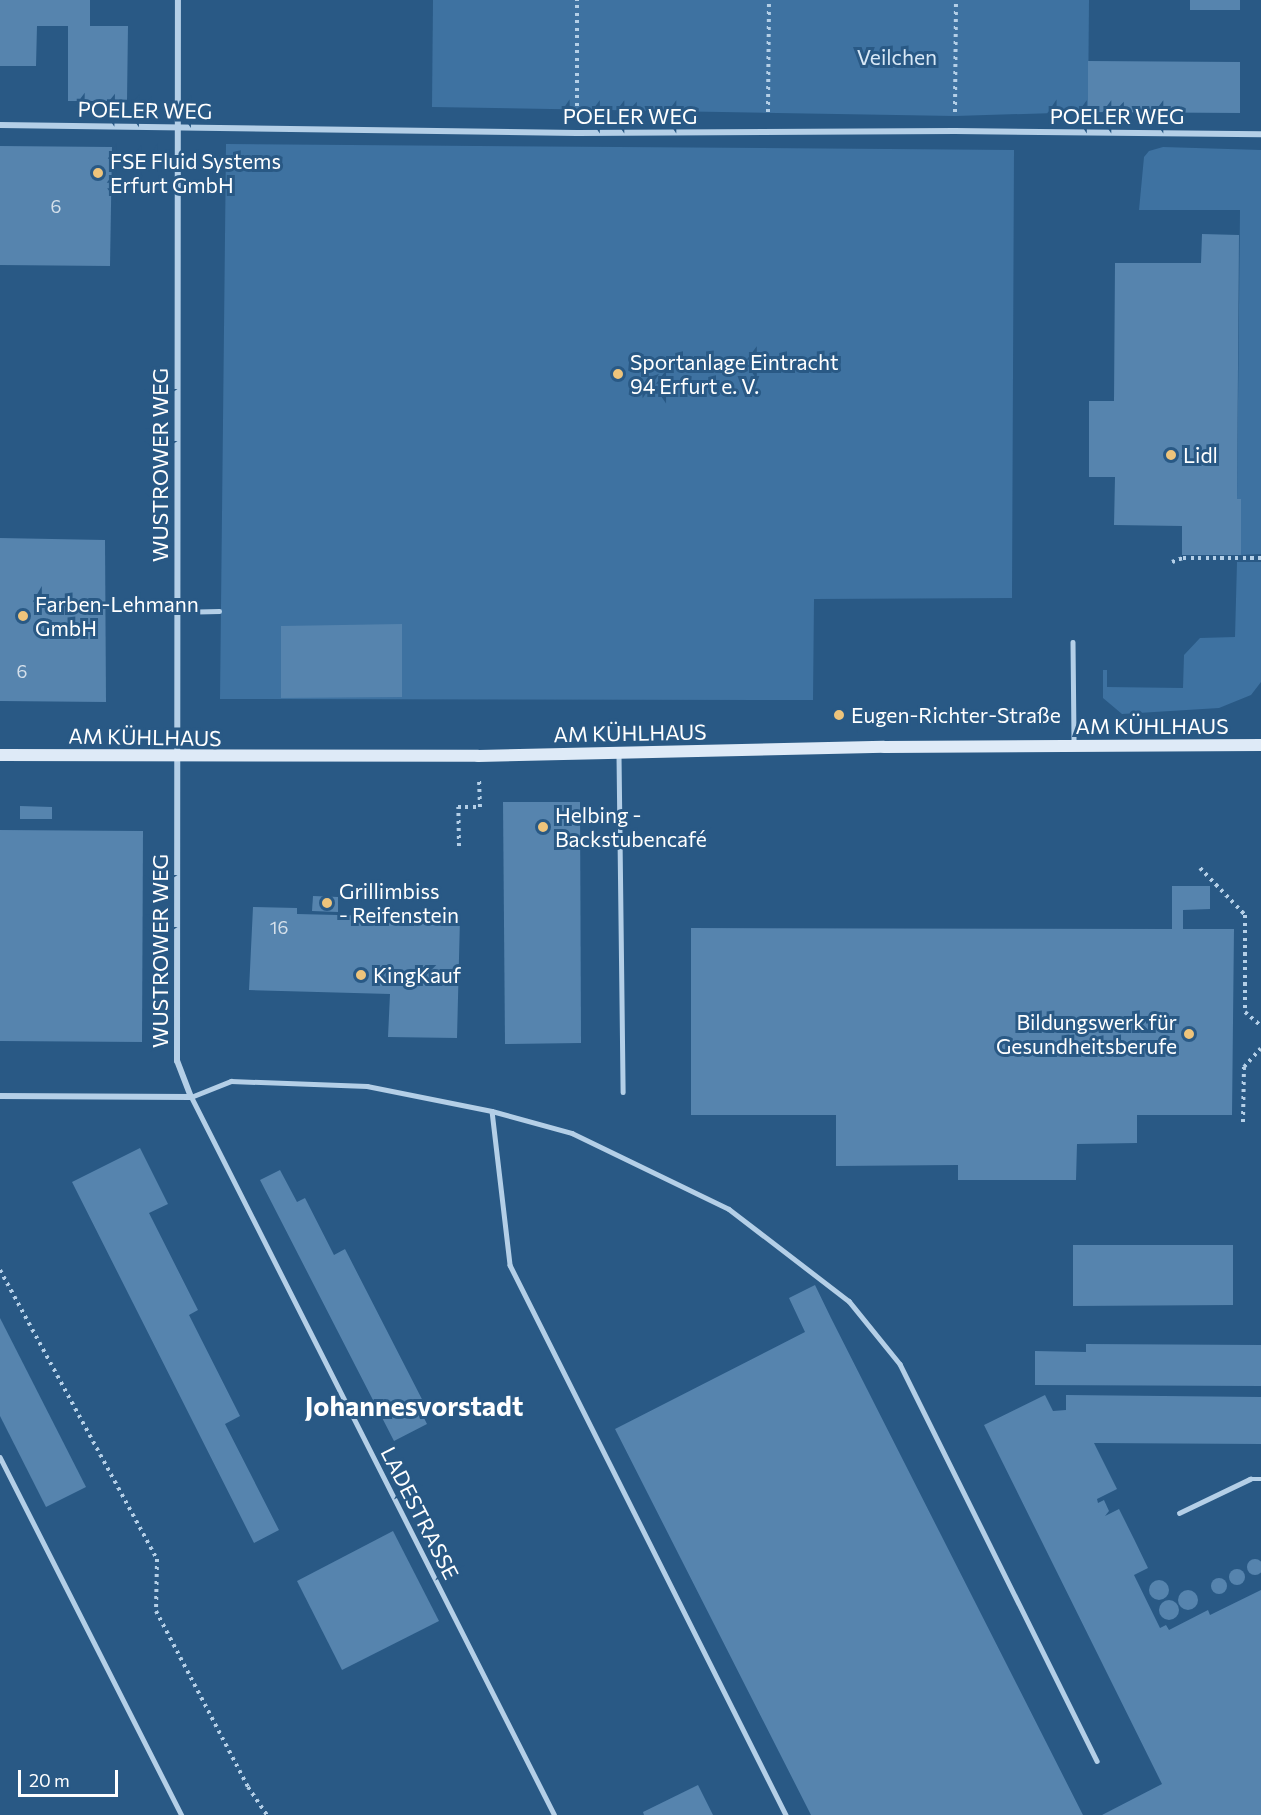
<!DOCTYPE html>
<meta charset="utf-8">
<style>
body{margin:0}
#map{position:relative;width:1261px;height:1815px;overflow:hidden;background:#295985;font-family:Commissioner,sans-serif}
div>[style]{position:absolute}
.green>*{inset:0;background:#3e72a1}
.building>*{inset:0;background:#5684ae}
.round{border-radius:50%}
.path>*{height:4px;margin-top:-2px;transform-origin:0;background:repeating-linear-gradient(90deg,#b4cfe7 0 3px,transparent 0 7.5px)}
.lane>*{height:4.5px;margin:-2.25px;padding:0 2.25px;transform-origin:2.25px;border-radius:2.25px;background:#b4cfe7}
.street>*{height:6px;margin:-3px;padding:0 3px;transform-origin:3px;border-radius:3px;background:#b4cfe7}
.secondary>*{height:12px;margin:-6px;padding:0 6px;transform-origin:6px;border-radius:6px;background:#deeaf7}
.dots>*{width:16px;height:16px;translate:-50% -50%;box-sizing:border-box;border:3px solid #295985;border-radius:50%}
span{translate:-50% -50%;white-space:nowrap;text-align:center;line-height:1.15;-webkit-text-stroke:6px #295985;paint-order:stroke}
.number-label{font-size:18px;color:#d5e0eb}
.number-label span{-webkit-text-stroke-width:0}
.park-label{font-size:21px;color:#d8e8f6}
.street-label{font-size:21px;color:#fff}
.poi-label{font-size:21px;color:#fff}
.left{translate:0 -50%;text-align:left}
.right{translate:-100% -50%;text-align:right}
.district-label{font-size:27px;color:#fff;font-weight:700}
.scale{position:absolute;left:18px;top:1770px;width:100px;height:27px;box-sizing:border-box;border:3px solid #fff;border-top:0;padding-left:8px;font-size:18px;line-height:21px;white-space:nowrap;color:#fff;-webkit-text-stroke:4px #295985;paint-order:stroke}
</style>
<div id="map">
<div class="green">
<i style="clip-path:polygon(433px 0,1089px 0,1088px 112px,955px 116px,432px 107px)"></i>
<i style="clip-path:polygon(226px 144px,1014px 150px,1012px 598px,814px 599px,813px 700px,220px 699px)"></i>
<i style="clip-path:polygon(1163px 147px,1261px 150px,1261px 554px,1241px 555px,1241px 499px,1237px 499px,1240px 210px,1139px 210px,1144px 157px,1149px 151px)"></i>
<i style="clip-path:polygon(1237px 562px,1261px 562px,1261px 682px,1251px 695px,1219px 708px,1122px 714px,1103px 698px,1103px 670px,1107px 670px,1107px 687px,1183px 688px,1184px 655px,1200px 638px,1235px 637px)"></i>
</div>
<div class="building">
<i style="clip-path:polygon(0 0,90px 0,90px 26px,128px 26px,127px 101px,68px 101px,68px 26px,37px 26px,36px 66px,0 66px)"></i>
<i style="clip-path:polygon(1190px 0,1240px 0,1240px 10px,1190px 10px)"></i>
<i style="clip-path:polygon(1088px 61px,1240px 62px,1240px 113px,1088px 112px)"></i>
<i style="clip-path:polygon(0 146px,112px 147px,110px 266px,0 265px)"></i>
<i style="clip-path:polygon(1202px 234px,1239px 235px,1237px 499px,1241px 499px,1241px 555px,1182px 555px,1182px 526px,1114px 525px,1115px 477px,1089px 477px,1089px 401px,1114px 401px,1115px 263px,1201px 263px)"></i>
<i style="clip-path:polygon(0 538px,105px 540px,106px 702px,0 701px)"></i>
<i style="clip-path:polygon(402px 624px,402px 697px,281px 698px,281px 626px)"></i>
<i style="clip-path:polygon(503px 802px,580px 802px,581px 1043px,505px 1044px)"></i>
<i style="clip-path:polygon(20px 806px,52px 807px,52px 819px,20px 819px)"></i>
<i style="clip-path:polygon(0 830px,143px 831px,142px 1042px,0 1041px)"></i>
<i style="clip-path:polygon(1172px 886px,1210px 886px,1210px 909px,1183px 910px,1183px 929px,1234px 929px,1232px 1115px,1137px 1115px,1137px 1143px,1077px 1144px,1076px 1180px,958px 1180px,958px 1165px,836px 1166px,836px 1115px,691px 1115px,691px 928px,1172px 929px)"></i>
<i style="clip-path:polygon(313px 896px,338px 897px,338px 912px,312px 911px)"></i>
<i style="clip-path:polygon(253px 907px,297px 908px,297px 914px,460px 918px,457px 1038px,388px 1037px,390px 994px,249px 990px)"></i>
<i style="clip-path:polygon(140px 1148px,168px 1204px,149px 1213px,198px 1310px,189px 1315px,240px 1416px,225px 1424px,279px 1530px,254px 1543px,72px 1182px)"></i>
<i style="clip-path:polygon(280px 1170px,297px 1202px,305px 1198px,334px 1255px,345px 1249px,427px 1409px,421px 1412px,427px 1424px,394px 1441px,260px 1180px)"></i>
<i style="clip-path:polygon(1073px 1245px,1233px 1245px,1233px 1305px,1073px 1306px)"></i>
<i style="clip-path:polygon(815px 1285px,831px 1318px,1083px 1815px,811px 1815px,615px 1429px,805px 1332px,789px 1298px)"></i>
<i style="clip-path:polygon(0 1318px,86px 1487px,46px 1507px,0 1416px)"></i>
<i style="clip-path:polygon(1086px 1344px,1261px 1345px,1261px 1386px,1035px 1385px,1035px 1351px,1086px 1352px)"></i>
<i style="clip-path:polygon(1045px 1395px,1053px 1411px,1066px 1410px,1066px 1395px,1261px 1397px,1261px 1444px,1094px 1443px,1117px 1489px,1097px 1499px,1098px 1503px,1104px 1500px,1109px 1511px,1105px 1516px,1119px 1509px,1134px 1539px,1148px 1568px,1134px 1575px,1160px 1628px,1166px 1625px,1169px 1630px,1208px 1610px,1210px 1615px,1261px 1590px,1261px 1815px,1102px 1815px,1162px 1784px,984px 1425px)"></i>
<i style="clip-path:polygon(393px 1531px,439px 1621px,342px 1670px,297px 1581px)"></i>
<i class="round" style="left:1247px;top:1559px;width:16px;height:16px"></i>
<i class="round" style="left:1229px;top:1569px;width:16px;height:16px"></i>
<i class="round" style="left:1211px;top:1578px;width:16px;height:16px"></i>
<i class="round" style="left:1149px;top:1580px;width:20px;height:20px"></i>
<i class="round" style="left:1178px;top:1590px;width:20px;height:20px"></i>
<i class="round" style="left:1159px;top:1600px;width:20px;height:20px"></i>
<i style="clip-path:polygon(698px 1785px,713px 1815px,644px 1815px,643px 1812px)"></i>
</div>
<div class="path">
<i style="left:768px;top:112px;width:112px;rotate:-89.5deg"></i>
<i style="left:955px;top:112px;width:112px;rotate:-89.5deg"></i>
<i style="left:577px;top:113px;width:113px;rotate:-90deg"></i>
<i style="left:1172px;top:562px;width:12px;rotate:-20deg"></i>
<i style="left:1183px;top:558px;width:78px"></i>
<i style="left:459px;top:846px;width:39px;rotate:-91deg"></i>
<i style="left:458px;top:807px;width:22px"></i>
<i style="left:480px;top:807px;width:29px;rotate:-92deg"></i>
<i style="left:1200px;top:868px;width:65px;rotate:46.2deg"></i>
<i style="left:1245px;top:915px;width:97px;rotate:90deg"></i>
<i style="left:1245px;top:1012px;width:21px;rotate:41deg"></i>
<i style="left:1243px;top:1122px;width:55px;rotate:-89deg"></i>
<i style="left:1244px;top:1067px;width:25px;rotate:-48deg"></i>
<i style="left:0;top:1270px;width:329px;rotate:61.5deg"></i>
<i style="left:157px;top:1559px;width:52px;rotate:91.1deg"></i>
<i style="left:156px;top:1611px;width:199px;rotate:62.4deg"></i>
<i style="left:248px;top:1787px;width:34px;rotate:56deg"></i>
</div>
<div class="lane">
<i style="left:176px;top:612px;width:43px;rotate:-1.3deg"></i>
<i style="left:1073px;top:642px;width:102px;rotate:89.4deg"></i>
<i style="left:619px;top:755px;width:337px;rotate:89.3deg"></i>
<i style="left:492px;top:1111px;width:155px;rotate:83.3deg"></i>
<i style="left:510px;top:1265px;width:615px;rotate:63.35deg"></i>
<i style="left:0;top:1457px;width:402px;rotate:63.1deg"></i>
<i style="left:1179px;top:1513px;width:79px;rotate:-25.6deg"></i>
<i style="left:1250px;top:1479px;width:11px"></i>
<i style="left:554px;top:1815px;width:805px;rotate:-116.82deg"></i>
<i style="left:191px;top:1097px;width:43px;rotate:-21.8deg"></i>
<i style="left:231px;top:1081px;width:136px;rotate:2.1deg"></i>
<i style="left:367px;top:1086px;width:127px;rotate:11.3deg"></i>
<i style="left:492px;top:1111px;width:83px;rotate:15.4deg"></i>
<i style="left:572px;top:1133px;width:174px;rotate:25.8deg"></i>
<i style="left:729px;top:1209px;width:151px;rotate:37.5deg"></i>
<i style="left:849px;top:1301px;width:81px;rotate:51deg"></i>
<i style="left:900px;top:1364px;width:443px;rotate:63.6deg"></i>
</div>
<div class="street">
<i style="left:0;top:125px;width:577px;rotate:0.79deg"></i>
<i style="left:577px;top:133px;width:378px;rotate:-0.3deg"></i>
<i style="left:955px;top:131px;width:306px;rotate:0.6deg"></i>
<i style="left:0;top:1096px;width:191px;rotate:0.3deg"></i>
<i style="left:191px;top:1097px;width:39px;rotate:-111deg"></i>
<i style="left:177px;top:1061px;width:1061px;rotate:-89.95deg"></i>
</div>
<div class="secondary">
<i style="left:0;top:755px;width:478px;rotate:0.1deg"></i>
<i style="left:478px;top:756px;width:406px;rotate:-1.3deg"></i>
<i style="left:884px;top:747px;width:377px;rotate:-0.3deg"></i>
</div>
<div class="dots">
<i style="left:98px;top:173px;background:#eec47b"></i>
<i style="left:618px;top:374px;background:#eec47b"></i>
<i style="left:1171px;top:455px;background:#eec47b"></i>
<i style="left:23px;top:616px;background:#eec47b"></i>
<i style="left:839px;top:715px;background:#eec47b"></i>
<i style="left:543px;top:827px;background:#eec47b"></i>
<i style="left:327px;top:903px;background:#eec47b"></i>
<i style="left:361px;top:975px;background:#eec47b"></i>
<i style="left:1189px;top:1034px;background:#eec47b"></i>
</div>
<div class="number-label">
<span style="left:56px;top:206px">6</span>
<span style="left:22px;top:671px">6</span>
<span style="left:279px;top:927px">16</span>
</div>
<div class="park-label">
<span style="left:897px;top:57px">Veilchen</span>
</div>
<div class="street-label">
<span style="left:145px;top:110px;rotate:1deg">POELER WEG</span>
<span style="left:630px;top:116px">POELER WEG</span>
<span style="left:1117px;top:116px">POELER WEG</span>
<span style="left:160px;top:465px;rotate:-90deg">WUSTROWER WEG</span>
<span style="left:1152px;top:726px">AM KÜHLHAUS</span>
<span style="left:630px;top:733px;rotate:-1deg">AM KÜHLHAUS</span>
<span style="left:145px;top:737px;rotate:1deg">AM KÜHLHAUS</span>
<span style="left:160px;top:951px;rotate:-90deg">WUSTROWER WEG</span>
<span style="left:420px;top:1513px;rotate:63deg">LADESTRASSE</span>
</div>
<div class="poi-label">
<span class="left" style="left:110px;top:173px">FSE Fluid Systems<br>Erfurt GmbH</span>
<span class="left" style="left:630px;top:374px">Sportanlage Eintracht<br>94 Erfurt e. V.</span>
<span class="left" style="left:1183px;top:455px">Lidl</span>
<span class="left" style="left:35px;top:616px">Farben-Lehmann<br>GmbH</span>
<span class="left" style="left:851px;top:715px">Eugen-Richter-Straße</span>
<span class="left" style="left:555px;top:827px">Helbing -<br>Backstubencafé</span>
<span class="left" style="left:339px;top:903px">Grillimbiss<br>- Reifenstein</span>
<span class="left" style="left:373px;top:975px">KingKauf</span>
<span class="right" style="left:1177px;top:1034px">Bildungswerk für<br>Gesundheitsberufe</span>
</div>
<div class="district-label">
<span style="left:414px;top:1406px">Johannesvorstadt</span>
</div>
<div class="scale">20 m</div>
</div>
